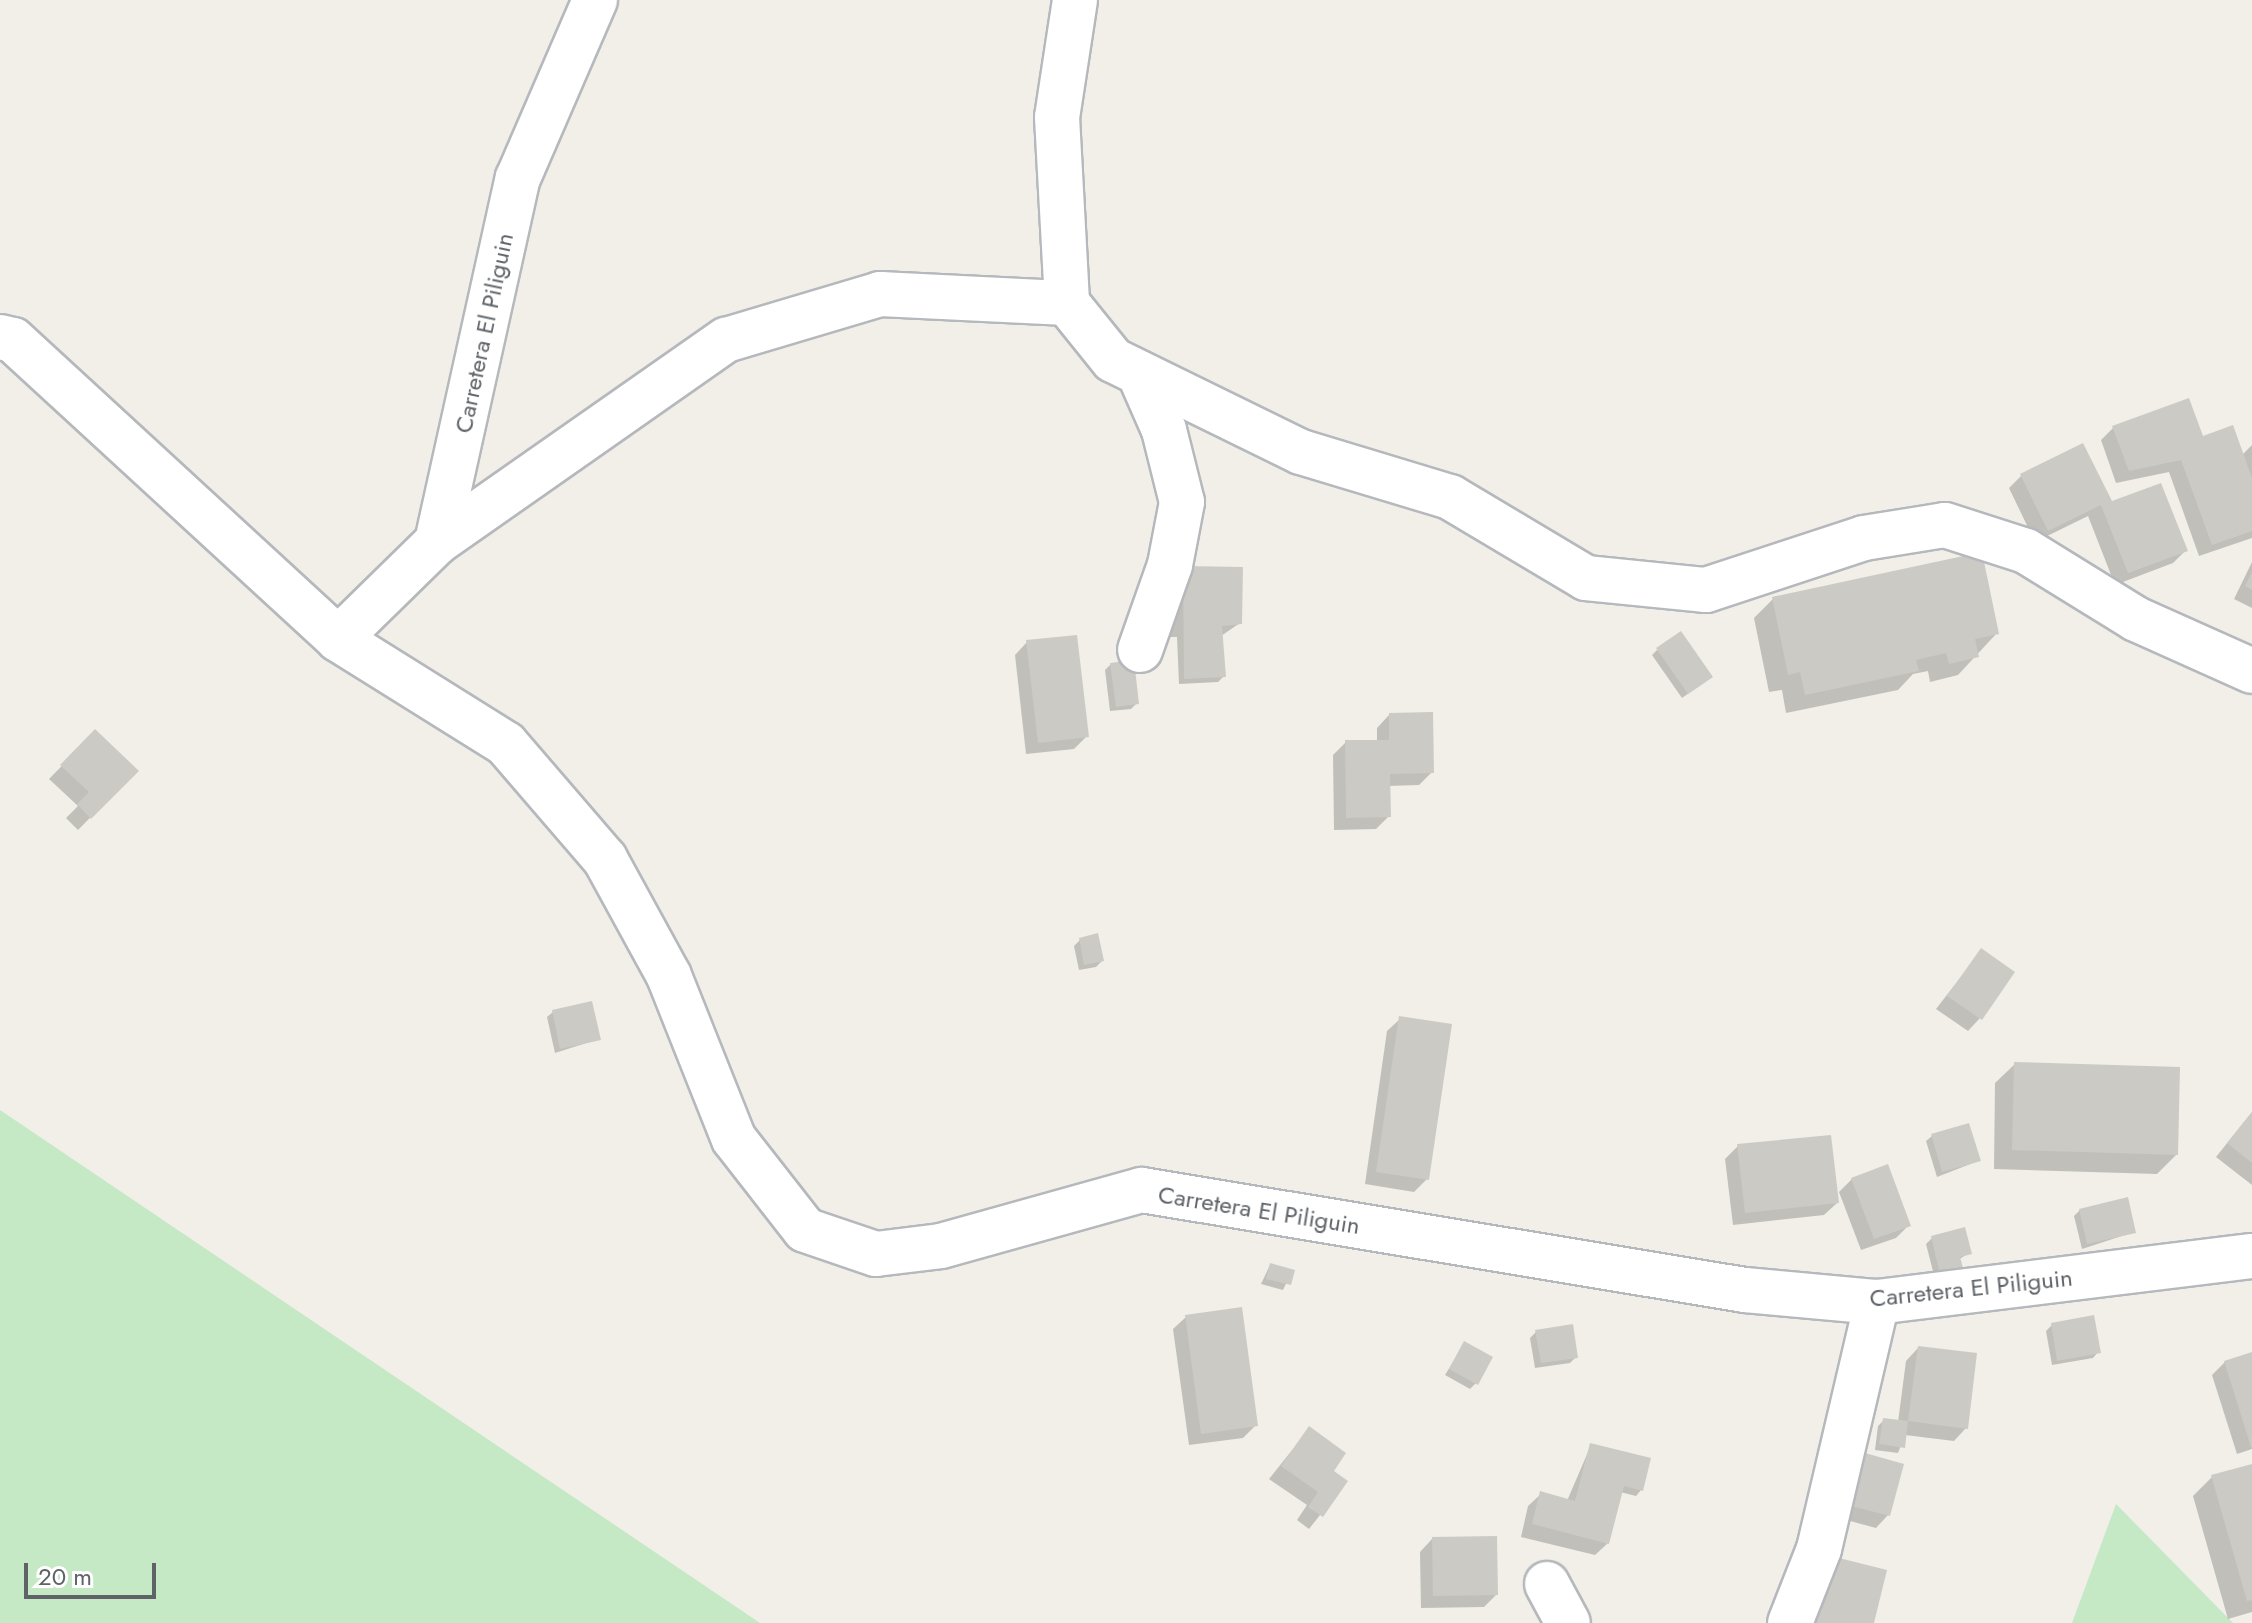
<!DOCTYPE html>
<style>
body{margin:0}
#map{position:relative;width:2252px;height:1623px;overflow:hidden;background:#f1efe8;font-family:Jost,sans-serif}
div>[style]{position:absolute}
.green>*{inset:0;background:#c5e8c5}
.shadow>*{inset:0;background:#0003}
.building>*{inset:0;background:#cccac5}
.roads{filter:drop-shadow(2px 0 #b5b8bc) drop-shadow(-2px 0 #b5b8bc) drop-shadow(0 2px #b5b8bc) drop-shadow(0 -2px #b5b8bc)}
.street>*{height:44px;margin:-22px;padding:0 22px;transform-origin:22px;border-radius:22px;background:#fff}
.secondary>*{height:44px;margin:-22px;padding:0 22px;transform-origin:22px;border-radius:22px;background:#fff}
span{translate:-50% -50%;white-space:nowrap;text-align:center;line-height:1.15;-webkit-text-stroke:6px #fff;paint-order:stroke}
.street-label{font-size:24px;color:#5f6368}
.scale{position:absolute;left:24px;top:1563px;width:132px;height:36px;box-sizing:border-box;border:4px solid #5f6368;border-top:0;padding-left:10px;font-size:24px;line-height:28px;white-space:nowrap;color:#5f6368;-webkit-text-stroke:6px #fff;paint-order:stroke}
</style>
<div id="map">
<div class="green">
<i style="clip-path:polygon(0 1110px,760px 1623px,0 1623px)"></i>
<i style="clip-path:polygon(2116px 1504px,2233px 1623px,2072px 1623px)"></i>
</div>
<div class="shadow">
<i style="clip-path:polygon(2113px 428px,2202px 439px,2242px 455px,2252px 445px,2252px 538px,2199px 556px,2169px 472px,2116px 483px,2101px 440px)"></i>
<i style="clip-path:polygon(2022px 475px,2111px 504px,2186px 550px,2173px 563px,2115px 585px,2088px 516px,2035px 542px,2009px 488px)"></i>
<i style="clip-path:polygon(2252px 562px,2252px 608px,2234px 599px)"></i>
<i style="clip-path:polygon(1171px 580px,1240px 623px,1221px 636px,1224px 676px,1218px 682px,1179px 684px,1177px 637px,1170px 637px)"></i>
<i style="clip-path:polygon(1773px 599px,1997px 633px,1958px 675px,1930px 682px,1928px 671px,1913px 674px,1898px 690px,1786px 713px,1782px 690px,1769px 692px,1754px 618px)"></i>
<i style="clip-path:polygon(1027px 642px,1087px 736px,1074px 749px,1026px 754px,1015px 655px)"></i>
<i style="clip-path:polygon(1657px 650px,1705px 682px,1682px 698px,1652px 655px)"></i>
<i style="clip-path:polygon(1111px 664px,1137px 703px,1131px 709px,1110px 711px,1105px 670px)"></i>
<i style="clip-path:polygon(1389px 715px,1432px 772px,1419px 785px,1388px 786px,1389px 816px,1376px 829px,1334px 830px,1333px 755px,1346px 742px,1377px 742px,1377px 728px)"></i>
<i style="clip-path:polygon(95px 732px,136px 771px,78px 830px,66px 818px,78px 806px,49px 779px)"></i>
<i style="clip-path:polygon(1080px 940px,1102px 961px,1096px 967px,1079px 970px,1074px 946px)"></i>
<i style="clip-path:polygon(1981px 951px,1980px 1018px,1968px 1031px,1936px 1009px)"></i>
<i style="clip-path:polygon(553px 1012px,599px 1039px,555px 1053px,547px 1017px)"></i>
<i style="clip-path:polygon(1400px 1019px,1427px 1179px,1414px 1192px,1365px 1184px,1387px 1031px)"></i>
<i style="clip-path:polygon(2015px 1064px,2176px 1155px,2157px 1174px,1994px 1169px,1995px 1083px)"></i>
<i style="clip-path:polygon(2252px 1112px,2252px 1185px,2216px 1157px)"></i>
<i style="clip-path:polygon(1932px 1136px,1978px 1161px,1937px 1177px,1926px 1141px)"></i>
<i style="clip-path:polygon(1738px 1146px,1837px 1203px,1824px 1215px,1733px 1225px,1725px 1159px)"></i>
<i style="clip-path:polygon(1852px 1179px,1909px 1225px,1896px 1238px,1861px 1250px,1839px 1192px)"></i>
<i style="clip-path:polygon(2080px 1210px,2134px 1232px,2082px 1249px,2074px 1216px)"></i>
<i style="clip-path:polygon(1932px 1238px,1969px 1253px,1958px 1260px,1955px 1274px,1935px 1279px,1926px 1244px)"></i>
<i style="clip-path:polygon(1270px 1265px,1292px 1271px,1283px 1290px,1261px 1284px)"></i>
<i style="clip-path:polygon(1186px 1317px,1256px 1425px,1243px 1438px,1189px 1445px,1173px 1329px)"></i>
<i style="clip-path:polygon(2052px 1325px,2098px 1352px,2093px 1358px,2052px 1365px,2046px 1331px)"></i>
<i style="clip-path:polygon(1536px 1332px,1576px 1357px,1570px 1363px,1535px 1368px,1530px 1338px)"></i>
<i style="clip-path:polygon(1464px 1344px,1476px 1383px,1470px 1389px,1445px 1375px)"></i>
<i style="clip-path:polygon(1918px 1348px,1966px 1428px,1954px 1441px,1905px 1435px,1898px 1453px,1875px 1450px,1878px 1426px,1884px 1420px,1898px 1422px,1906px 1361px)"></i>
<i style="clip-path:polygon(2252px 1354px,2252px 1449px,2237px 1454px,2212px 1375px,2225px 1362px)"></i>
<i style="clip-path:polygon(1309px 1429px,1331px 1471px,1346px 1482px,1309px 1529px,1297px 1520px,1307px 1505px,1269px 1479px)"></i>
<i style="clip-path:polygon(1591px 1445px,1641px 1490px,1636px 1496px,1620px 1492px,1608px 1543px,1595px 1555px,1521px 1537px,1528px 1506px,1541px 1494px,1567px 1501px)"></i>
<i style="clip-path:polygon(1866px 1455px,1888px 1515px,1876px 1528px,1839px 1518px,1853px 1467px)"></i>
<i style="clip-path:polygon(2252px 1466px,2252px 1612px,2228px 1619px,2193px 1496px,2212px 1477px)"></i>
<i style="clip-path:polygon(1432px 1539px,1496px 1595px,1484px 1607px,1421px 1608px,1420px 1552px)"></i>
</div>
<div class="building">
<i style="clip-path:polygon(2189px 398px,2203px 436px,2233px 425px,2252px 478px,2252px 531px,2212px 545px,2181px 460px,2129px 471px,2112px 426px)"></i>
<i style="clip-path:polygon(2083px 443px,2112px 501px,2161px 483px,2188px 551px,2128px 573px,2101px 505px,2048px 531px,2020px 474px)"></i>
<i style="clip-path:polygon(1982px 552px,1999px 634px,1975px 639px,1979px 657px,1949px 664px,1946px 653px,1916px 660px,1919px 671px,1805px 695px,1800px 672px,1788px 675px,1772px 597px)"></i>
<i style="clip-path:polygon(1183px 566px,1243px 567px,1242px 624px,1222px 626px,1226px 677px,1184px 679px)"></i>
<i style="clip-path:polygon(2252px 572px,2252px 590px,2245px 586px)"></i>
<i style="clip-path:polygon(1681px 631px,1713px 677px,1688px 694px,1656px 648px)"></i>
<i style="clip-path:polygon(1077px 635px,1089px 737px,1038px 743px,1026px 640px)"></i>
<i style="clip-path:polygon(1134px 660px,1139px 704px,1116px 707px,1110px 663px)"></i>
<i style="clip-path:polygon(1433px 712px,1434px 773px,1390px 774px,1391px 817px,1346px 818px,1345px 740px,1389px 740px,1389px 713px)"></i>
<i style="clip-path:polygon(95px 729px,139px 771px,91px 819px,77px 804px,89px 792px,60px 765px)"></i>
<i style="clip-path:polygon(1098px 933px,1104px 961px,1084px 965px,1079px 938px)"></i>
<i style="clip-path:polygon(1981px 948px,2015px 972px,1982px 1020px,1947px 996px)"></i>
<i style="clip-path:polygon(592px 1001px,601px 1040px,560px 1049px,552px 1010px)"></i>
<i style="clip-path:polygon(1399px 1016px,1452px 1024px,1429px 1180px,1376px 1172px)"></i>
<i style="clip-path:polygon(2014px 1062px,2180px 1067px,2178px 1155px,2012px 1150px)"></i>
<i style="clip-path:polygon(2252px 1112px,2252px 1163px,2227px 1143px)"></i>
<i style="clip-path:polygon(1969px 1123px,1981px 1161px,1942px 1172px,1931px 1134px)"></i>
<i style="clip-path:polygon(1831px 1135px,1839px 1203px,1745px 1213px,1737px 1144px)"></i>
<i style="clip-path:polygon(1888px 1164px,1911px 1226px,1874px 1239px,1851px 1178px)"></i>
<i style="clip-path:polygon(2128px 1197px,2136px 1233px,2087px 1244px,2079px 1209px)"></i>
<i style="clip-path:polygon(1965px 1227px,1972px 1254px,1960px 1257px,1963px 1268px,1940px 1274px,1931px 1236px)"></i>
<i style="clip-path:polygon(1270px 1263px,1295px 1270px,1291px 1285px,1266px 1279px)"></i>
<i style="clip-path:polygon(1242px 1307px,1258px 1426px,1201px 1434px,1185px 1315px)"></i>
<i style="clip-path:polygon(2094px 1315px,2101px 1353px,2057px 1361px,2051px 1323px)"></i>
<i style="clip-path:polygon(1573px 1324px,1578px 1358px,1541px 1363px,1535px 1330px)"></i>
<i style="clip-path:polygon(1464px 1341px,1493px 1357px,1478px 1385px,1449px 1369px)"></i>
<i style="clip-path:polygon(1918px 1346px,1977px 1353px,1968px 1429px,1908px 1421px)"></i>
<i style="clip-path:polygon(2252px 1352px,2252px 1447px,2251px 1447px,2224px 1361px)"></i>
<i style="clip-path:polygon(1883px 1418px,1908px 1421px,1905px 1448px,1879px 1444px)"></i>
<i style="clip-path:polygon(1309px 1426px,1346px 1453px,1334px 1471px,1348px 1481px,1323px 1517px,1308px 1507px,1318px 1492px,1281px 1466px)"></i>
<i style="clip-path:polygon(1590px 1443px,1651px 1458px,1643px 1491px,1624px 1486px,1609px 1544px,1532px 1524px,1540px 1491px,1575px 1501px)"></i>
<i style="clip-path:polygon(1865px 1453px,1904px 1464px,1890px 1516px,1851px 1506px)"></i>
<i style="clip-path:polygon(2252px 1464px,2252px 1600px,2247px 1601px,2211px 1475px)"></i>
<i style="clip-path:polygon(1497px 1536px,1498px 1595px,1433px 1596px,1432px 1537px)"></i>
<i style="clip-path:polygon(1831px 1556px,1887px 1570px,1874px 1623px,1814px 1623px)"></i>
</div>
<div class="roads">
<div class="street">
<i style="left:1075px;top:0;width:118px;rotate:98.7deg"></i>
<i style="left:1057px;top:117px;width:186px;rotate:86.9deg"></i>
<i style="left:1067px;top:303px;width:73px;rotate:51.1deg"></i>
<i style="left:1113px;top:360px;width:209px;rotate:26.1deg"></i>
<i style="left:1301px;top:452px;width:156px;rotate:16.8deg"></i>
<i style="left:1450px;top:497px;width:158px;rotate:30.8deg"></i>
<i style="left:1586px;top:578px;width:121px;rotate:5.7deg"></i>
<i style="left:1706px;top:590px;width:166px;rotate:-18.2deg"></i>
<i style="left:1864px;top:538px;width:82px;rotate:-9.1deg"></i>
<i style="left:1945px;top:525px;width:85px;rotate:17.8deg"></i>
<i style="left:2026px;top:551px;width:129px;rotate:31.7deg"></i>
<i style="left:2136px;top:619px;width:127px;rotate:24.1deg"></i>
<i style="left:1139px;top:373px;width:62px;rotate:66.3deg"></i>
<i style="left:1164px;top:430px;width:74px;rotate:76deg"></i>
<i style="left:1182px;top:502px;width:64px;rotate:100.8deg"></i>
<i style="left:1170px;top:565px;width:90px;rotate:109.4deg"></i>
<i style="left:437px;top:542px;width:353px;rotate:-35deg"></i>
<i style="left:726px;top:340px;width:161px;rotate:-16.6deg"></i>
<i style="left:880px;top:294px;width:187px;rotate:2.8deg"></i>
<i style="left:1547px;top:1584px;width:44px;rotate:61.7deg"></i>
<i style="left:1790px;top:1623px;width:79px;rotate:-68.6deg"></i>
<i style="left:1819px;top:1549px;width:254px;rotate:-76.8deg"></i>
</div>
<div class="secondary">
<i style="left:0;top:337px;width:13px;rotate:13deg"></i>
<i style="left:13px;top:340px;width:442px;rotate:42.6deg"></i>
<i style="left:338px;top:639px;width:198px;rotate:32deg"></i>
<i style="left:506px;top:744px;width:152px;rotate:49.3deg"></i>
<i style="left:605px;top:859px;width:133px;rotate:61.3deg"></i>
<i style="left:669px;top:976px;width:175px;rotate:68.3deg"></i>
<i style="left:734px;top:1139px;width:115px;rotate:52deg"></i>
<i style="left:805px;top:1230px;width:75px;rotate:18.7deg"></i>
<i style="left:876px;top:1254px;width:65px;rotate:-7deg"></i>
<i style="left:941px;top:1246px;width:209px;rotate:-15.6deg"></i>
<i style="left:1142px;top:1190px;width:611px;rotate:9.42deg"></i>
<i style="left:1745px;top:1290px;width:133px;rotate:5.2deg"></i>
<i style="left:1877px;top:1302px;width:378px;rotate:-7deg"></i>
<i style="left:338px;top:639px;width:139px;rotate:-44.4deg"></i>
<i style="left:437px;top:542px;width:373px;rotate:-77.5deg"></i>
<i style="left:518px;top:178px;width:194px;rotate:-66.6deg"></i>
</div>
</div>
<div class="street-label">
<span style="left:484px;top:333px;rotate:-78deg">Carretera El Piliguin</span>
<span style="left:1259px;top:1210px;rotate:9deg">Carretera El Piliguin</span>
<span style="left:1971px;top:1288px;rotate:-6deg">Carretera El Piliguin</span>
</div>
<div class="scale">20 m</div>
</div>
